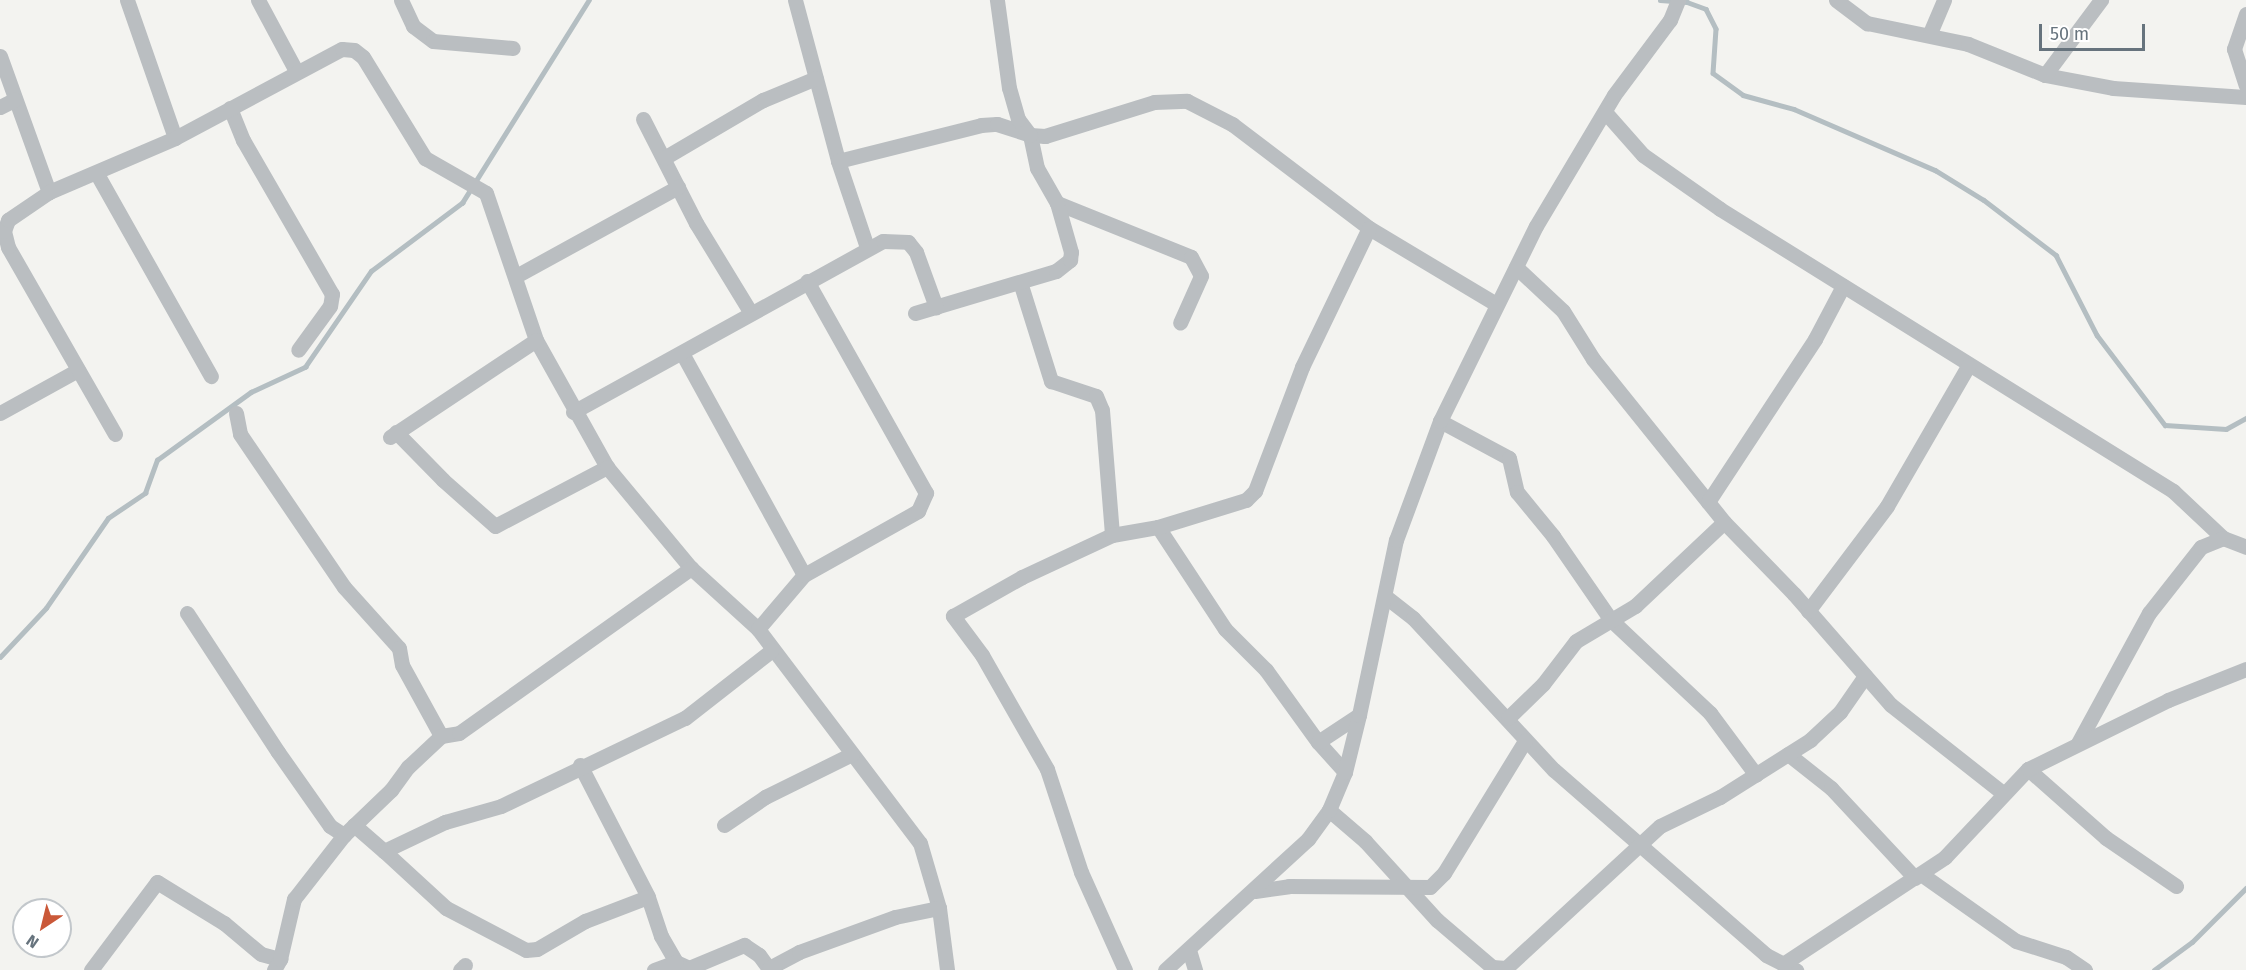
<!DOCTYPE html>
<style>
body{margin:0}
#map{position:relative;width:2246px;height:970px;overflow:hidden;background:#f3f3f0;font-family:"Fira Sans",sans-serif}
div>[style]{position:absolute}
.stream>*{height:4.5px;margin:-2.25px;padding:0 2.25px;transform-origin:2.25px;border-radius:2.25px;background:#b4bec2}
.street>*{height:15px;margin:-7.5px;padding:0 7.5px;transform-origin:7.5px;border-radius:7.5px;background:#babec1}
span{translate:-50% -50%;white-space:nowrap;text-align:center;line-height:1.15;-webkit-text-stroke:6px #fff;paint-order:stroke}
.north{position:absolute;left:12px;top:898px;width:60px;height:60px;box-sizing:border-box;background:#fff;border:2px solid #c2c7cb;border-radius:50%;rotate:215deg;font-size:16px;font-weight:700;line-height:24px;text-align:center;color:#66737d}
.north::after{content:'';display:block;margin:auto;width:21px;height:27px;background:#ca5838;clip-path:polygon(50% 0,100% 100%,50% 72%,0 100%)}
.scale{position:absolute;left:2039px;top:24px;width:106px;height:27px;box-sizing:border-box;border:3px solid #66737d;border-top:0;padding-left:8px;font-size:18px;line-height:21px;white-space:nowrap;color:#66737d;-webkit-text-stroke:4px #fff;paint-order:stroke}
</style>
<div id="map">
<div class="stream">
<i style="left:1660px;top:0;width:27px;rotate:4deg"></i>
<i style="left:1687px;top:2px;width:20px;rotate:20deg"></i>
<i style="left:1706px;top:9px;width:22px;rotate:63deg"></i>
<i style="left:1716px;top:29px;width:44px;rotate:93.9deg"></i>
<i style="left:1713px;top:73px;width:37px;rotate:36deg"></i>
<i style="left:1743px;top:95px;width:53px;rotate:15.4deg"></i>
<i style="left:1794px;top:109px;width:154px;rotate:23.4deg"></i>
<i style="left:1935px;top:170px;width:57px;rotate:31.5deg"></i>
<i style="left:1984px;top:200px;width:91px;rotate:37.4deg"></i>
<i style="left:2056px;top:255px;width:90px;rotate:62.9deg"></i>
<i style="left:2097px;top:335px;width:113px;rotate:52.9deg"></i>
<i style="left:2165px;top:425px;width:61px;rotate:3.8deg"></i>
<i style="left:2226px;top:429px;width:23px;rotate:-29deg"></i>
<i style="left:0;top:657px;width:67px;rotate:-46.8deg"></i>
<i style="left:46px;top:608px;width:109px;rotate:-55.4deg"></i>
<i style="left:108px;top:518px;width:45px;rotate:-34deg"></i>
<i style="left:145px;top:493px;width:35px;rotate:-70deg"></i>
<i style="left:157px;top:460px;width:116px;rotate:-35.9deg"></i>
<i style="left:251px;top:392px;width:60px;rotate:-24.8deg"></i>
<i style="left:305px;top:367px;width:116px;rotate:-55.5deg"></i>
<i style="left:371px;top:271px;width:114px;rotate:-36.8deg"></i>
<i style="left:462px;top:203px;width:239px;rotate:-58deg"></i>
<i style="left:2154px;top:970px;width:47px;rotate:-36.4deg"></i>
<i style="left:2192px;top:942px;width:76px;rotate:-45deg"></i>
</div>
<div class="street">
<i style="left:127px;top:0;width:146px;rotate:70.8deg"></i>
<i style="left:258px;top:0;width:81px;rotate:61.8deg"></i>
<i style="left:401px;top:0;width:29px;rotate:65deg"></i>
<i style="left:413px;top:26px;width:25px;rotate:37deg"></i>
<i style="left:433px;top:41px;width:80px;rotate:5deg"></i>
<i style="left:795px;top:0;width:167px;rotate:75deg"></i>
<i style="left:838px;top:161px;width:91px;rotate:71.4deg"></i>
<i style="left:1836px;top:0;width:39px;rotate:37deg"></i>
<i style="left:1867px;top:23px;width:103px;rotate:11.7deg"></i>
<i style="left:1968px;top:44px;width:83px;rotate:21.9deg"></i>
<i style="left:2045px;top:75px;width:69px;rotate:10.8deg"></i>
<i style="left:2113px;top:88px;width:133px;rotate:3.9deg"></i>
<i style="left:2246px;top:14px;width:37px;rotate:109deg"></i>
<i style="left:2234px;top:49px;width:38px;rotate:72deg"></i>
<i style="left:1930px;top:33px;width:36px;rotate:-67deg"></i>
<i style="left:0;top:56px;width:145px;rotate:70.2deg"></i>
<i style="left:2045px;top:75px;width:94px;rotate:-53.3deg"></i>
<i style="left:0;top:107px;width:16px;rotate:-27deg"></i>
<i style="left:230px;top:108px;width:35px;rotate:68deg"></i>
<i style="left:243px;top:140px;width:178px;rotate:60deg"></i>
<i style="left:332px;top:294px;width:12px;rotate:99deg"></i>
<i style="left:330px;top:306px;width:54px;rotate:126deg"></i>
<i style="left:1605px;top:112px;width:57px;rotate:48.5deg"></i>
<i style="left:1643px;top:155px;width:94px;rotate:35deg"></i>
<i style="left:1720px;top:209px;width:534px;rotate:31.9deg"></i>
<i style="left:2173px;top:491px;width:69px;rotate:43.2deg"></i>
<i style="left:2223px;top:538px;width:25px;rotate:21deg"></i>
<i style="left:643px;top:119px;width:117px;rotate:63deg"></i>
<i style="left:696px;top:223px;width:105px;rotate:58.6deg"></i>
<i style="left:664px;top:158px;width:115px;rotate:-30.4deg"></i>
<i style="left:763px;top:100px;width:57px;rotate:-22.5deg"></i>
<i style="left:838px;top:161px;width:147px;rotate:-14.1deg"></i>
<i style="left:981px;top:125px;width:16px;rotate:-4deg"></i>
<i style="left:997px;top:124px;width:35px;rotate:18deg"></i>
<i style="left:1030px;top:135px;width:15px;rotate:4deg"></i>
<i style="left:1045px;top:136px;width:114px;rotate:-17.3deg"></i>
<i style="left:1154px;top:102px;width:33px;rotate:-2deg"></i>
<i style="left:1187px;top:101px;width:51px;rotate:27.1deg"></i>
<i style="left:1232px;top:124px;width:172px;rotate:37.2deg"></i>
<i style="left:1369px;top:228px;width:148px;rotate:30.9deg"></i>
<i style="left:97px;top:174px;width:232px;rotate:60.6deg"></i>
<i style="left:1057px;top:203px;width:144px;rotate:21.9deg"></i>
<i style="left:1191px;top:257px;width:21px;rotate:62deg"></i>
<i style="left:1201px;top:276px;width:51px;rotate:114.1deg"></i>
<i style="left:1516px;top:267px;width:64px;rotate:43.1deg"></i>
<i style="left:1563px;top:311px;width:57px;rotate:58deg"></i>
<i style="left:1593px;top:359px;width:209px;rotate:51.2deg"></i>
<i style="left:1724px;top:522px;width:100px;rotate:45.8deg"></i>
<i style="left:1794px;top:594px;width:147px;rotate:48.9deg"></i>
<i style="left:1891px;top:705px;width:142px;rotate:38.2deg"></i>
<i style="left:516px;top:276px;width:185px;rotate:-28.8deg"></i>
<i style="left:1020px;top:282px;width:104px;rotate:72.6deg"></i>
<i style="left:1051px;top:381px;width:47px;rotate:18.4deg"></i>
<i style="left:1096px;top:396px;width:15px;rotate:67deg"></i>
<i style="left:1102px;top:410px;width:125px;rotate:85.4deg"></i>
<i style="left:915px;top:313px;width:147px;rotate:-16.6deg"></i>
<i style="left:1056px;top:271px;width:18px;rotate:-38deg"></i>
<i style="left:1070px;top:260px;width:8px;rotate:-83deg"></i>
<i style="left:1071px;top:252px;width:51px;rotate:-105.9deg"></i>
<i style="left:1057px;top:203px;width:40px;rotate:-119.7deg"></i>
<i style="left:1037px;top:168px;width:34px;rotate:-102deg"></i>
<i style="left:1030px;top:135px;width:20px;rotate:-127deg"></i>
<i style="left:1018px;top:119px;width:32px;rotate:-106deg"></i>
<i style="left:1009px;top:88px;width:89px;rotate:-97.8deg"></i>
<i style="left:682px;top:353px;width:253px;rotate:61.2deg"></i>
<i style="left:573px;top:412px;width:354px;rotate:-28.9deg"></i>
<i style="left:883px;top:241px;width:25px;rotate:2deg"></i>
<i style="left:908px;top:242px;width:13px;rotate:51deg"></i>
<i style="left:916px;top:252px;width:59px;rotate:70deg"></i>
<i style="left:0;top:413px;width:89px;rotate:-28.9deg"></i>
<i style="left:236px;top:413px;width:21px;rotate:79deg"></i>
<i style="left:240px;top:434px;width:185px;rotate:55.8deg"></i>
<i style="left:344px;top:587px;width:82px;rotate:48deg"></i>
<i style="left:399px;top:648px;width:17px;rotate:80deg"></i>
<i style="left:402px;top:665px;width:81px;rotate:61.2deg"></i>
<i style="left:1440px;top:421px;width:78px;rotate:28.2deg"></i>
<i style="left:1509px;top:458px;width:35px;rotate:77deg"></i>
<i style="left:1517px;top:492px;width:57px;rotate:50.7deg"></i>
<i style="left:1553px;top:536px;width:102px;rotate:55.4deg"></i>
<i style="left:1611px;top:620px;width:136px;rotate:43.2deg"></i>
<i style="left:1710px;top:713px;width:77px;rotate:53.4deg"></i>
<i style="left:396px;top:432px;width:67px;rotate:45.6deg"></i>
<i style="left:443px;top:480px;width:69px;rotate:41.5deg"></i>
<i style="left:495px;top:526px;width:127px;rotate:-27.8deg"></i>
<i style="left:115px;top:434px;width:215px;rotate:-119.8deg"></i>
<i style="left:8px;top:247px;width:16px;rotate:-104deg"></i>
<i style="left:4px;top:231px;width:12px;rotate:-70deg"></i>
<i style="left:8px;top:220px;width:50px;rotate:-34.3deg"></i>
<i style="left:49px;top:192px;width:137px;rotate:-23.2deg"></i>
<i style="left:175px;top:138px;width:189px;rotate:-28.1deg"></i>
<i style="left:342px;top:49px;width:12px;rotate:5deg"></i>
<i style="left:354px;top:50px;width:11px;rotate:38deg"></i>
<i style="left:363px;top:57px;width:119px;rotate:58.5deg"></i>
<i style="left:425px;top:158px;width:70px;rotate:29.8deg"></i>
<i style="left:486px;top:193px;width:155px;rotate:71.2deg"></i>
<i style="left:536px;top:340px;width:145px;rotate:60.8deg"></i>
<i style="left:607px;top:467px;width:131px;rotate:50.3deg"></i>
<i style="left:691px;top:568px;width:91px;rotate:42.3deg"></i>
<i style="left:758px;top:629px;width:268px;rotate:52.9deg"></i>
<i style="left:920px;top:843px;width:68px;rotate:73.7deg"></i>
<i style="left:939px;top:908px;width:63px;rotate:82.6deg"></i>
<i style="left:390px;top:437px;width:175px;rotate:-33.6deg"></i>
<i style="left:1708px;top:502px;width:195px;rotate:-56.7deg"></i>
<i style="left:1815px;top:339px;width:60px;rotate:-62.2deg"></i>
<i style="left:1158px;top:527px;width:122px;rotate:56.7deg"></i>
<i style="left:1225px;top:629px;width:58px;rotate:45deg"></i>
<i style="left:1266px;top:670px;width:89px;rotate:54.2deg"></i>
<i style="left:1386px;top:597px;width:34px;rotate:38deg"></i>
<i style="left:1413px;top:618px;width:207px;rotate:47.2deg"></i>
<i style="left:1554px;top:770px;width:281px;rotate:41.1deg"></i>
<i style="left:1766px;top:955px;width:34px;rotate:27deg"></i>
<i style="left:1808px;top:611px;width:131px;rotate:-53deg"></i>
<i style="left:1887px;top:506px;width:162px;rotate:-59.9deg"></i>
<i style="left:187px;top:613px;width:166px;rotate:56.8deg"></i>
<i style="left:278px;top:752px;width:90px;rotate:54.9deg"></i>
<i style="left:330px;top:826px;width:17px;rotate:33deg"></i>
<i style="left:758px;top:629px;width:71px;rotate:-49.6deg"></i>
<i style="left:804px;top:575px;width:131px;rotate:-29.3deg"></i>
<i style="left:918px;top:511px;width:20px;rotate:-66deg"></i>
<i style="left:926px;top:493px;width:243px;rotate:-119.3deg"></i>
<i style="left:1508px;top:718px;width:49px;rotate:-44.2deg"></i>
<i style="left:1543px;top:684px;width:54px;rotate:-52.5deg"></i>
<i style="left:1576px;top:641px;width:69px;rotate:-30.7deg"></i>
<i style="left:1635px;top:606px;width:122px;rotate:-43.3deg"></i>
<i style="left:2078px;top:743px;width:148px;rotate:-61.4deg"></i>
<i style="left:2149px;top:613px;width:84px;rotate:-51.8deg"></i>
<i style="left:2201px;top:547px;width:24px;rotate:-22deg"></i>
<i style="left:1788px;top:754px;width:55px;rotate:38.3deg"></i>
<i style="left:1831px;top:788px;width:123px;rotate:47deg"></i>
<i style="left:580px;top:765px;width:148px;rotate:62.7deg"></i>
<i style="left:648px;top:897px;width:41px;rotate:71.6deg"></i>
<i style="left:661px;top:936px;width:30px;rotate:60deg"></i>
<i style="left:676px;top:962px;width:14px;rotate:25deg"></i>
<i style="left:689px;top:968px;width:60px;rotate:-22.7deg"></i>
<i style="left:744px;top:945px;width:18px;rotate:34deg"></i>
<i style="left:759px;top:955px;width:19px;rotate:54deg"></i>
<i style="left:2028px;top:769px;width:104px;rotate:41.5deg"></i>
<i style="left:2106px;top:838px;width:85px;rotate:34.4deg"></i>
<i style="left:1345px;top:772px;width:40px;rotate:-132deg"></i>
<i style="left:1318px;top:742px;width:49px;rotate:-33.4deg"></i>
<i style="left:1329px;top:810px;width:48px;rotate:40.7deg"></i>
<i style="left:1365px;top:841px;width:107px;rotate:47.7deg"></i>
<i style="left:1437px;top:920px;width:72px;rotate:40.5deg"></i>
<i style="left:1492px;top:967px;width:14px;rotate:4deg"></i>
<i style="left:1506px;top:968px;width:209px;rotate:-42.7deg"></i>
<i style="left:1660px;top:826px;width:67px;rotate:-25.8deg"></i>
<i style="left:1720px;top:797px;width:107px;rotate:-32.3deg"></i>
<i style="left:1810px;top:740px;width:41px;rotate:-43deg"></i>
<i style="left:1840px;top:712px;width:44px;rotate:-55.2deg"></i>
<i style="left:354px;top:825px;width:40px;rotate:41deg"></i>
<i style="left:384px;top:851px;width:68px;rotate:-25.4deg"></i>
<i style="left:445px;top:822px;width:58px;rotate:-15.9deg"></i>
<i style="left:501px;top:806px;width:204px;rotate:-25.6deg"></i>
<i style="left:685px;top:718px;width:110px;rotate:-38deg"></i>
<i style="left:724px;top:825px;width:50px;rotate:-34.3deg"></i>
<i style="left:765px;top:797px;width:97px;rotate:-26.3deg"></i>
<i style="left:384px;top:851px;width:84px;rotate:42.6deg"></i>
<i style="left:446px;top:908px;width:90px;rotate:27.7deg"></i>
<i style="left:526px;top:950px;width:11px;rotate:-5deg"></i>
<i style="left:537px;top:949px;width:56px;rotate:-30.3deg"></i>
<i style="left:585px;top:921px;width:67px;rotate:-20.9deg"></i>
<i style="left:1921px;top:874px;width:116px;rotate:35.2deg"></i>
<i style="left:2016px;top:941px;width:52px;rotate:17.7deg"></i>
<i style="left:2066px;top:957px;width:23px;rotate:34deg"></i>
<i style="left:1255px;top:891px;width:34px;rotate:-8deg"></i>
<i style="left:1289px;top:886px;width:141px;rotate:0.4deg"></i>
<i style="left:1430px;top:887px;width:20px;rotate:-45deg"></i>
<i style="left:1444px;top:873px;width:155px;rotate:-58.5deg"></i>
<i style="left:1189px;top:950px;width:21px;rotate:73deg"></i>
<i style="left:1783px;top:964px;width:194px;rotate:-33.4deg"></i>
<i style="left:1945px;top:857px;width:121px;rotate:-46.7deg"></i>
<i style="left:2028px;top:769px;width:156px;rotate:-26.2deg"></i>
<i style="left:2168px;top:700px;width:84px;rotate:-21.7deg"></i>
<i style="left:769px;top:968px;width:34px;rotate:-28deg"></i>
<i style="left:799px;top:952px;width:102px;rotate:-20deg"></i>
<i style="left:895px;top:917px;width:45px;rotate:-11.6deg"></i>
<i style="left:91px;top:970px;width:110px;rotate:-53.1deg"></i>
<i style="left:157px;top:882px;width:79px;rotate:31.5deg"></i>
<i style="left:224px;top:923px;width:48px;rotate:40deg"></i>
<i style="left:261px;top:954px;width:20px;rotate:15deg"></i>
<i style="left:274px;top:970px;width:13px;rotate:-61deg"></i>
<i style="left:280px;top:959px;width:62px;rotate:-76.9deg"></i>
<i style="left:294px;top:899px;width:81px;rotate:-52deg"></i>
<i style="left:344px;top:835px;width:65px;rotate:-43.8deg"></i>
<i style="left:391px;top:790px;width:29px;rotate:-54deg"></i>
<i style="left:408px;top:767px;width:45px;rotate:-43.2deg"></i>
<i style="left:441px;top:736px;width:18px;rotate:-9deg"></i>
<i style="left:459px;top:733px;width:285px;rotate:-35.4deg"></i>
<i style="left:460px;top:970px;width:7px;rotate:-45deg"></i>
<i style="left:654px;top:970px;width:23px;rotate:-20deg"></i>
<i style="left:1125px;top:970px;width:107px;rotate:-114.2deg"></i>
<i style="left:1081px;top:872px;width:108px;rotate:-108.3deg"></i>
<i style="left:1047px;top:769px;width:131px;rotate:-119.7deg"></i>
<i style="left:982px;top:655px;width:49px;rotate:-126.6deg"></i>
<i style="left:953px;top:616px;width:79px;rotate:-29.5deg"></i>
<i style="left:1022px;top:577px;width:99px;rotate:-25deg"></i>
<i style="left:1112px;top:535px;width:47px;rotate:-9.9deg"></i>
<i style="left:1158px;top:527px;width:92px;rotate:-17.1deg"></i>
<i style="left:1246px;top:500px;width:13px;rotate:-45deg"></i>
<i style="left:1255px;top:491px;width:133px;rotate:-69.2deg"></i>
<i style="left:1302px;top:367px;width:154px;rotate:-64.3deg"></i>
<i style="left:1165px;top:970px;width:194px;rotate:-42.5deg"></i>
<i style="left:1308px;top:839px;width:36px;rotate:-54deg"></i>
<i style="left:1329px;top:810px;width:41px;rotate:-67.2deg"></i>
<i style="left:1345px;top:772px;width:59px;rotate:-76.2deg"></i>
<i style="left:1359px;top:715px;width:179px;rotate:-78.1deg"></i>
<i style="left:1396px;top:540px;width:127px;rotate:-69.7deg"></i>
<i style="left:1440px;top:421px;width:217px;rotate:-63.8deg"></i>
<i style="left:1536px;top:226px;width:152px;rotate:-59.2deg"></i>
<i style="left:1614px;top:95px;width:94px;rotate:-53.3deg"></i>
<i style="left:1670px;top:20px;width:22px;rotate:-68deg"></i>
</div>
<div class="north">N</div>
<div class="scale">50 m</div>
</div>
